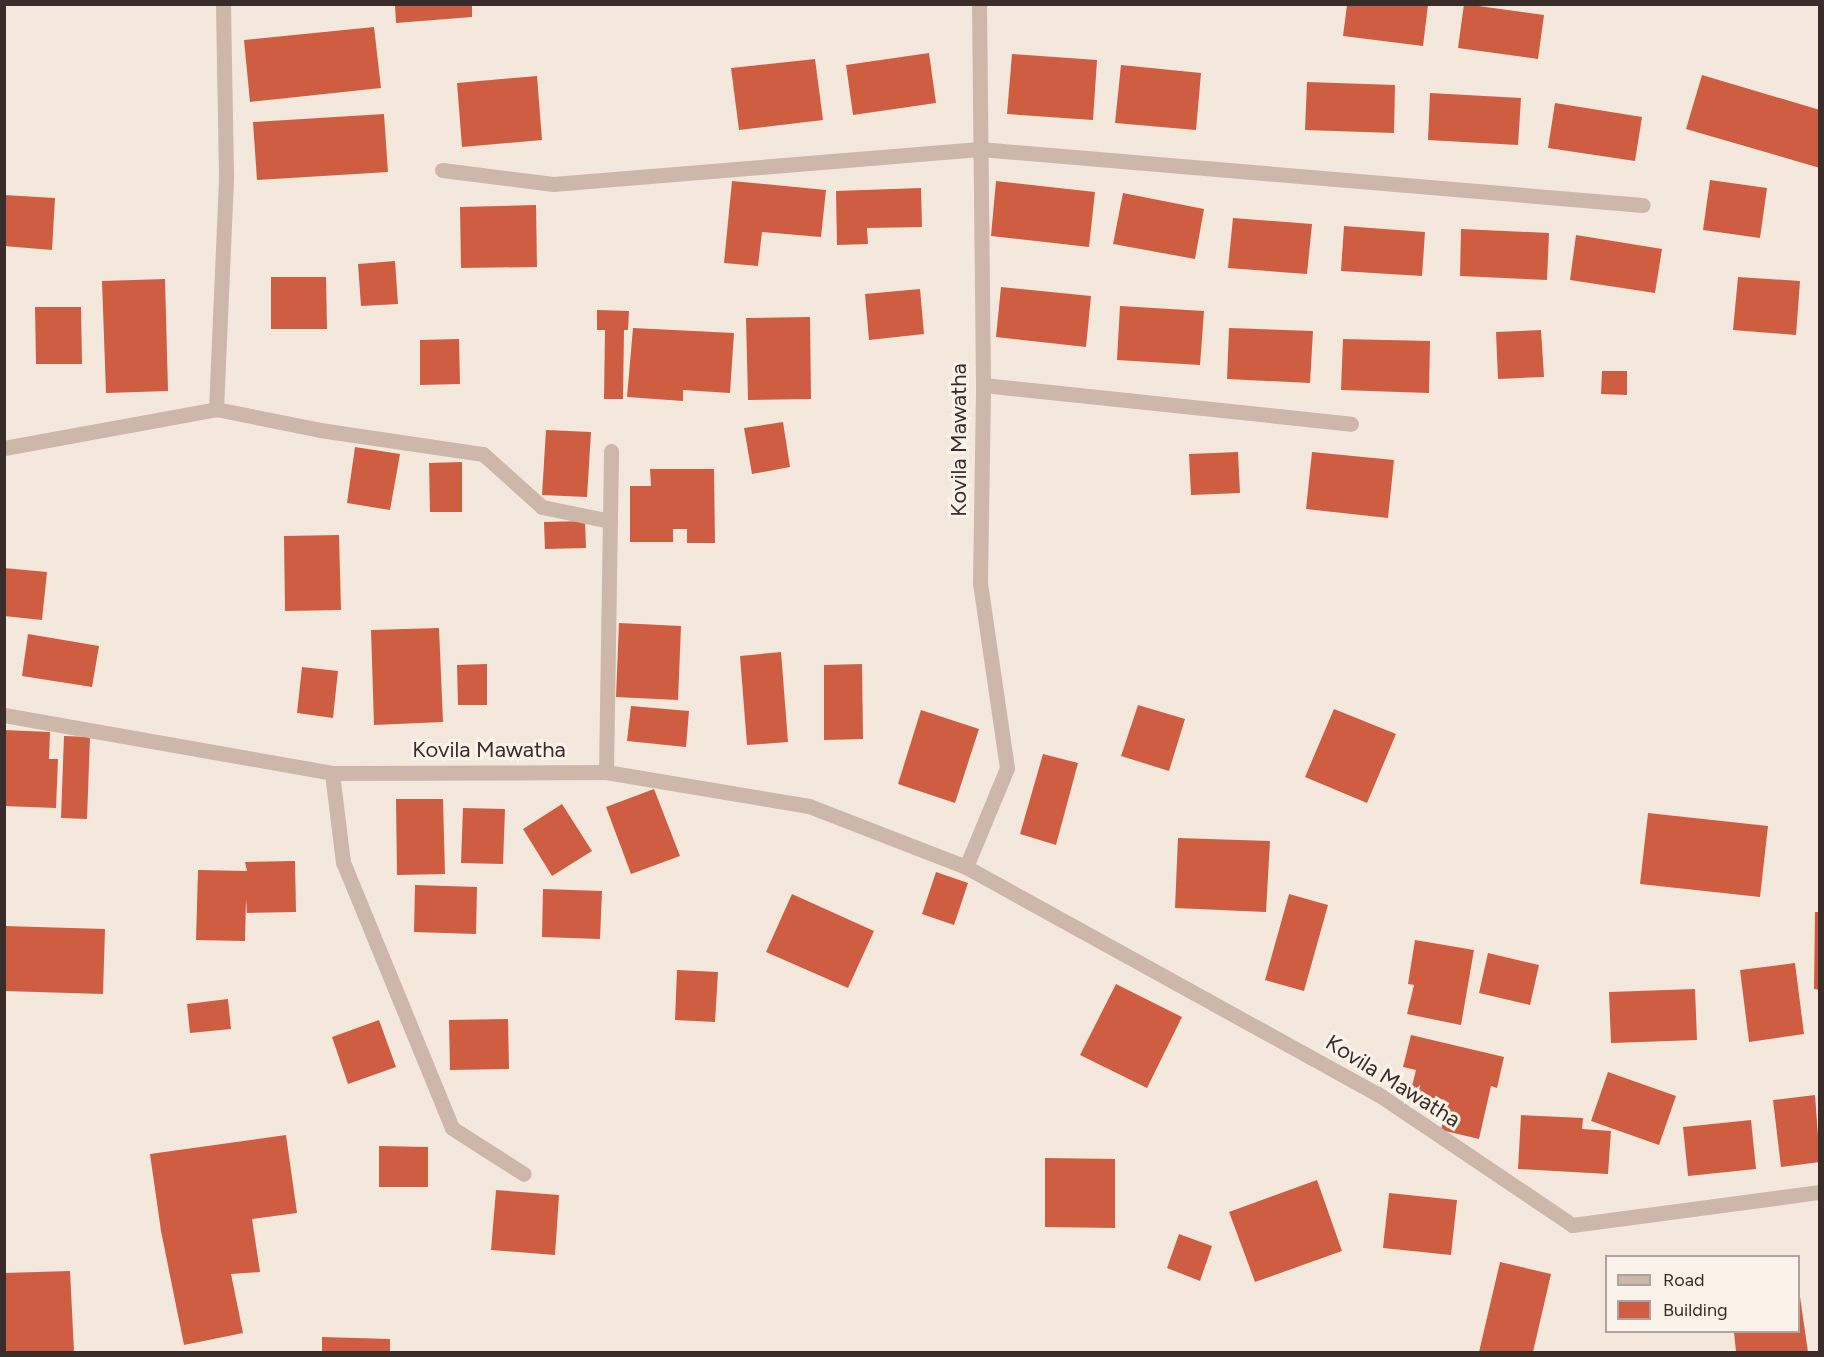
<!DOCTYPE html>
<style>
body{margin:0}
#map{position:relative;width:1824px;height:1357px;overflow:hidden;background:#f4e8dd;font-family:Figtree,sans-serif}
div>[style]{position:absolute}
.building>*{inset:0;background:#ce5d42}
.minor>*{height:15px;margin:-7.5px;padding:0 7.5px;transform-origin:7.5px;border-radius:7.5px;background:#cdb7a8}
span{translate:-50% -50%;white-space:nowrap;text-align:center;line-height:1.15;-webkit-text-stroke:6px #fbf3ea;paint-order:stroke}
.street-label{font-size:22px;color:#3a2d29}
.frame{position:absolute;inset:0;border:6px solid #3a2d29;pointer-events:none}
.legend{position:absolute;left:1605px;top:1255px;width:195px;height:78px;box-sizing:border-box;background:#fbf3ea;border:2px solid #aea49d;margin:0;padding:8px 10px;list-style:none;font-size:18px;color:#3a2d29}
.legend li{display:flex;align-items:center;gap:12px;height:30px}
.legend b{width:30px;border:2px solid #aea49d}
</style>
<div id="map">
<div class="building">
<i style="clip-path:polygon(1464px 4px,1544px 15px,1538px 59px,1458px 48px)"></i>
<i style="clip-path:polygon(395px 5px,472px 5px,472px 17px,396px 23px)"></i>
<i style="clip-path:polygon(1347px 5px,1428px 5px,1423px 46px,1343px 36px)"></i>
<i style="clip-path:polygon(374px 27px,381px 88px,250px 102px,244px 40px)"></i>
<i style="clip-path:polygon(929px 53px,936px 103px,853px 115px,846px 65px)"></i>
<i style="clip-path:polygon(1012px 54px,1097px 60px,1093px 120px,1007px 114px)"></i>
<i style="clip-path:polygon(815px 59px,823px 120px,739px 130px,731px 68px)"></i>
<i style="clip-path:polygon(1121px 65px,1201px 73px,1196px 130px,1115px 123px)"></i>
<i style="clip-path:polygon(1702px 75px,1820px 110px,1820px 168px,1686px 129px)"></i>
<i style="clip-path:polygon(537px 76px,542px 140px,462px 147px,457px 83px)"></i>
<i style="clip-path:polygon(1307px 82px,1395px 85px,1394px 133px,1305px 130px)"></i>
<i style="clip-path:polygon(1430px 93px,1521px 98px,1518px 145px,1428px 140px)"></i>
<i style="clip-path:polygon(1555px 103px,1642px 117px,1635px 161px,1548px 148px)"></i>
<i style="clip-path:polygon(384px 114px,388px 172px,257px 180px,253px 122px)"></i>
<i style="clip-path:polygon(1710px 180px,1767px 188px,1760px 238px,1703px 230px)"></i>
<i style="clip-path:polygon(732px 181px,826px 190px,821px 237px,762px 232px,758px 266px,724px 263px)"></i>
<i style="clip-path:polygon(996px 181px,1095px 192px,1089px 247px,991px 236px)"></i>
<i style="clip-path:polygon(921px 188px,922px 227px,867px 228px,868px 244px,837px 245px,836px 191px)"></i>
<i style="clip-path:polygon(1123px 193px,1204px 209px,1195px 259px,1113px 244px)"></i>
<i style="clip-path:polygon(4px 195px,55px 198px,52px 250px,4px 246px)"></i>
<i style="clip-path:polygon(536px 205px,537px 267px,461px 268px,460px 207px)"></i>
<i style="clip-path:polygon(1233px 218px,1312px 224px,1307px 274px,1228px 268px)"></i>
<i style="clip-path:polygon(1344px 226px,1425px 232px,1422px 276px,1341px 271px)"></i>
<i style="clip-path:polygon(1461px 229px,1549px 233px,1547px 280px,1460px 276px)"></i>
<i style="clip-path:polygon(1576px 235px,1662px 249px,1655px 293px,1570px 280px)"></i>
<i style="clip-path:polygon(395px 261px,398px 304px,361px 306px,358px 264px)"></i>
<i style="clip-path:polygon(271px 277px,326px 277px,327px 329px,271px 329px)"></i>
<i style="clip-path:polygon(1738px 277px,1800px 281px,1796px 335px,1733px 330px)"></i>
<i style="clip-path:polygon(165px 279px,168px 391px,106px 393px,102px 281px)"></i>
<i style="clip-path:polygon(1001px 287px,1091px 296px,1086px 347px,996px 337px)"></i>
<i style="clip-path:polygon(920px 289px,924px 334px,869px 340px,865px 294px)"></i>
<i style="clip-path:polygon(1120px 306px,1204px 311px,1200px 365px,1117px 360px)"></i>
<i style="clip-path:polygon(35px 307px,81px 307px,82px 364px,36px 364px)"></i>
<i style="clip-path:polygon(597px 310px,629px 311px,628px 330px,624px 330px,623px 399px,604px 399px,605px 330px,597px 330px)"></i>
<i style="clip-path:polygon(810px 317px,811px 399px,748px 400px,746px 318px)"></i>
<i style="clip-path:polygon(633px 328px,734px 333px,730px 393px,683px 390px,683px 401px,627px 397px)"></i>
<i style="clip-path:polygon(1229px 328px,1313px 331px,1310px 383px,1227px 379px)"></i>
<i style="clip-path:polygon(1541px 330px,1544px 377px,1498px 379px,1496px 332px)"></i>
<i style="clip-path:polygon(459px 339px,460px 384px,420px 385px,420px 340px)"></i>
<i style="clip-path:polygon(1343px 339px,1430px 341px,1429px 393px,1341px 390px)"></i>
<i style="clip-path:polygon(1602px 371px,1627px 371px,1627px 395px,1601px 394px)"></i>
<i style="clip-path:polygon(783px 422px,790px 467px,752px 474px,744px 428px)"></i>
<i style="clip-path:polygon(546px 430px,591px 432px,587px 497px,542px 495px)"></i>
<i style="clip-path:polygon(355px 447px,400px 454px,390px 510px,347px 503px)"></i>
<i style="clip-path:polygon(1238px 452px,1240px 493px,1191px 495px,1189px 454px)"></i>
<i style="clip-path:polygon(1312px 452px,1394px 460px,1388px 518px,1306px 509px)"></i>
<i style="clip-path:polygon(462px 462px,462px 512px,430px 512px,429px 463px)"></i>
<i style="clip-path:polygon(650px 469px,714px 469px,715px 543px,687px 543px,687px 529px,673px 529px,673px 542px,630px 542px,630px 486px,651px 486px)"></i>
<i style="clip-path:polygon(585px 521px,586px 548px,545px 549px,544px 522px)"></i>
<i style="clip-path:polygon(339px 535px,341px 610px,285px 611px,284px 536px)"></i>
<i style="clip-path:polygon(4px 568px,47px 572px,42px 620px,4px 616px)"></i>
<i style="clip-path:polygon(619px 623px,681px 626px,678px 700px,616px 697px)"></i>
<i style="clip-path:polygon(439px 628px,443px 722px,374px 725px,371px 630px)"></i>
<i style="clip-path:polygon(28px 634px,99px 646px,92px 687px,22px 676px)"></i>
<i style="clip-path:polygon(781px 652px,788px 742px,747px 745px,740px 656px)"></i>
<i style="clip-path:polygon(487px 664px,487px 705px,458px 705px,457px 665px)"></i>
<i style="clip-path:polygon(862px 664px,863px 739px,824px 740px,824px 665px)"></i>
<i style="clip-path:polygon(302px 667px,338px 671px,333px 718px,297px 713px)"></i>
<i style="clip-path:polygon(1138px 705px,1185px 719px,1169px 771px,1121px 756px)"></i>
<i style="clip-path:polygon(631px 706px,689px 711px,686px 747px,627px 741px)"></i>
<i style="clip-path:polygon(1334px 709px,1396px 734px,1367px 803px,1305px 777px)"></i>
<i style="clip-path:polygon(921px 710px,979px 729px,955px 803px,898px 784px)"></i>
<i style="clip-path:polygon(4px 730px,50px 732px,49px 759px,58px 759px,56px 808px,4px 806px)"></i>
<i style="clip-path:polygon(64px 736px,90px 737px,87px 819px,61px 818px)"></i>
<i style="clip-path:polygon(1043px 754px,1078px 763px,1056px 845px,1020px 834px)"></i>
<i style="clip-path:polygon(654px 789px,680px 856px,631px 874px,606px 807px)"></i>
<i style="clip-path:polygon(396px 799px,443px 799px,445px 874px,397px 875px)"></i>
<i style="clip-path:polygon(562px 804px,592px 851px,552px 876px,523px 829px)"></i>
<i style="clip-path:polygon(463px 808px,505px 809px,503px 864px,461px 863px)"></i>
<i style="clip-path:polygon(1648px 813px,1768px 826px,1760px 897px,1640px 884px)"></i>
<i style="clip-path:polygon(1178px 838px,1270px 841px,1266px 912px,1175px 908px)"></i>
<i style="clip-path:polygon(295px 861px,296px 912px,247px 913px,246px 899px,245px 941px,196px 940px,198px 870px,247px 871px,245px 862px)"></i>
<i style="clip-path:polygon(936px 872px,968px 883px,954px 925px,922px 914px)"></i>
<i style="clip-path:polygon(415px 885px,477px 887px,476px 934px,414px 932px)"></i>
<i style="clip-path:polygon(543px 889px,602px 891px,600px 939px,542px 937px)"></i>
<i style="clip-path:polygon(792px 894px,874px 931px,848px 988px,766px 952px)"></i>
<i style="clip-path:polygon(1289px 894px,1328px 905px,1304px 991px,1265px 980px)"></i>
<i style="clip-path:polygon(1815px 912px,1820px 912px,1820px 990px,1814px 989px)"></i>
<i style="clip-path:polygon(4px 926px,105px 929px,103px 994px,4px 991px)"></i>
<i style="clip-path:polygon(1415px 940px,1474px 950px,1461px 1025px,1407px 1014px,1414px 985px,1408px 984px)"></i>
<i style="clip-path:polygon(1488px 953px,1539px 965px,1530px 1005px,1479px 993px)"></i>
<i style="clip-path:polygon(1795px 963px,1804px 1034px,1749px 1042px,1740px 970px)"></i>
<i style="clip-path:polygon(677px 970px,718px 972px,715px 1022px,675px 1020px)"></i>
<i style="clip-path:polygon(1116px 984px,1182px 1017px,1147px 1088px,1080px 1055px)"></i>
<i style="clip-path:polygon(1695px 989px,1697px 1040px,1611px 1043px,1609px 992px)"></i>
<i style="clip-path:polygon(228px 999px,231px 1029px,190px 1033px,187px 1004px)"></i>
<i style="clip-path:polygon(508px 1019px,509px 1069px,450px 1070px,449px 1020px)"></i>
<i style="clip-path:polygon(379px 1020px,396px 1067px,348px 1084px,332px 1037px)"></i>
<i style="clip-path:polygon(1411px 1035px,1504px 1057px,1497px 1088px,1491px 1086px,1479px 1139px,1441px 1130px,1445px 1112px,1408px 1102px,1416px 1070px,1403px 1067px)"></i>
<i style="clip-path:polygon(1608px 1072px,1676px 1096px,1659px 1145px,1591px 1121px)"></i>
<i style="clip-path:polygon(1815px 1095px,1820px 1162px,1781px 1167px,1773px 1100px)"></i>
<i style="clip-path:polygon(1521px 1115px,1583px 1118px,1582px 1129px,1611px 1131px,1608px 1174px,1518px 1169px)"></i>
<i style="clip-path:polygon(1751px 1120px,1756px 1169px,1688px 1176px,1683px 1127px)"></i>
<i style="clip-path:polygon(286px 1135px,297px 1213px,252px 1219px,260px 1272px,231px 1274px,243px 1333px,184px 1345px,161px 1231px,150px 1154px)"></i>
<i style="clip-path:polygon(379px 1146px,428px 1147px,428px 1187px,379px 1187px)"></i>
<i style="clip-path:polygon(1045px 1158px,1115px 1159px,1115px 1228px,1045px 1227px)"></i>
<i style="clip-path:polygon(1317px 1180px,1342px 1251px,1255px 1282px,1229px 1212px)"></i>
<i style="clip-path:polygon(496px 1190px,559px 1195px,555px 1255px,491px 1250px)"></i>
<i style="clip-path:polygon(1389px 1193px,1457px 1200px,1451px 1255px,1383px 1248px)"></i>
<i style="clip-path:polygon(1179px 1234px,1212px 1246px,1200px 1281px,1167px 1268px)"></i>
<i style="clip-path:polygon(1500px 1262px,1551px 1274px,1533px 1352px,1479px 1352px)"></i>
<i style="clip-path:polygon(70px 1271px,74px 1352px,4px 1352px,4px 1273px)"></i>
<i style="clip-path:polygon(1798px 1283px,1808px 1352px,1736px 1352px,1734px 1332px,1798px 1332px)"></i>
<i style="clip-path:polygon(322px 1337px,390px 1339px,390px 1352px,322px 1352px)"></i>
</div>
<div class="minor">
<i style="left:442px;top:170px;width:112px;rotate:7.2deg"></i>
<i style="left:553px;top:184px;width:428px;rotate:-4.7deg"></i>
<i style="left:980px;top:149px;width:665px;rotate:4.83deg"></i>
<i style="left:983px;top:385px;width:370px;rotate:6deg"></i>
<i style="left:216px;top:409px;width:233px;rotate:-87.5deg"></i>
<i style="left:226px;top:176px;width:172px;rotate:-91deg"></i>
<i style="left:4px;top:448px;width:216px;rotate:-10.4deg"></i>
<i style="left:216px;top:409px;width:106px;rotate:11.4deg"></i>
<i style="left:320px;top:430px;width:165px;rotate:8.4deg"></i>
<i style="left:483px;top:454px;width:79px;rotate:41.9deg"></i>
<i style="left:542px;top:507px;width:69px;rotate:11.6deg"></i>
<i style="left:4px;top:715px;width:333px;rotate:10deg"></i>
<i style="left:332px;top:773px;width:274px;rotate:-0.2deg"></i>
<i style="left:606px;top:772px;width:206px;rotate:9.5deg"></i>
<i style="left:809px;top:806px;width:168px;rotate:21.2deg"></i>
<i style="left:966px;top:867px;width:470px;rotate:28.9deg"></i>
<i style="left:1378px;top:1094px;width:234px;rotate:34deg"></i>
<i style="left:1572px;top:1225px;width:250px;rotate:-7.6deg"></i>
<i style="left:606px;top:772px;width:321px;rotate:-89.1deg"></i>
<i style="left:332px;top:773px;width:90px;rotate:83deg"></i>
<i style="left:343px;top:862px;width:287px;rotate:67.7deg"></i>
<i style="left:452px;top:1128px;width:85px;rotate:32.6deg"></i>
<i style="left:966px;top:867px;width:107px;rotate:-67.5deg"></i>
<i style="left:1007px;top:768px;width:188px;rotate:-98.3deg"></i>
<i style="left:980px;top:582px;width:197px;rotate:-89.1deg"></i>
<i style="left:983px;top:385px;width:381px;rotate:-90.6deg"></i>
</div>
<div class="street-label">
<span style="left:959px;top:440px;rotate:-90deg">Kovila Mawatha</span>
<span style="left:489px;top:750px">Kovila Mawatha</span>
<span style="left:1393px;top:1081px;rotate:32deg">Kovila Mawatha</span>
</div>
<div class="frame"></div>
<ul class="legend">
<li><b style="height:8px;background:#cdb7a8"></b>Road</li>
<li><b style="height:16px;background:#ce5d42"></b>Building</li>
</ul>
</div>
